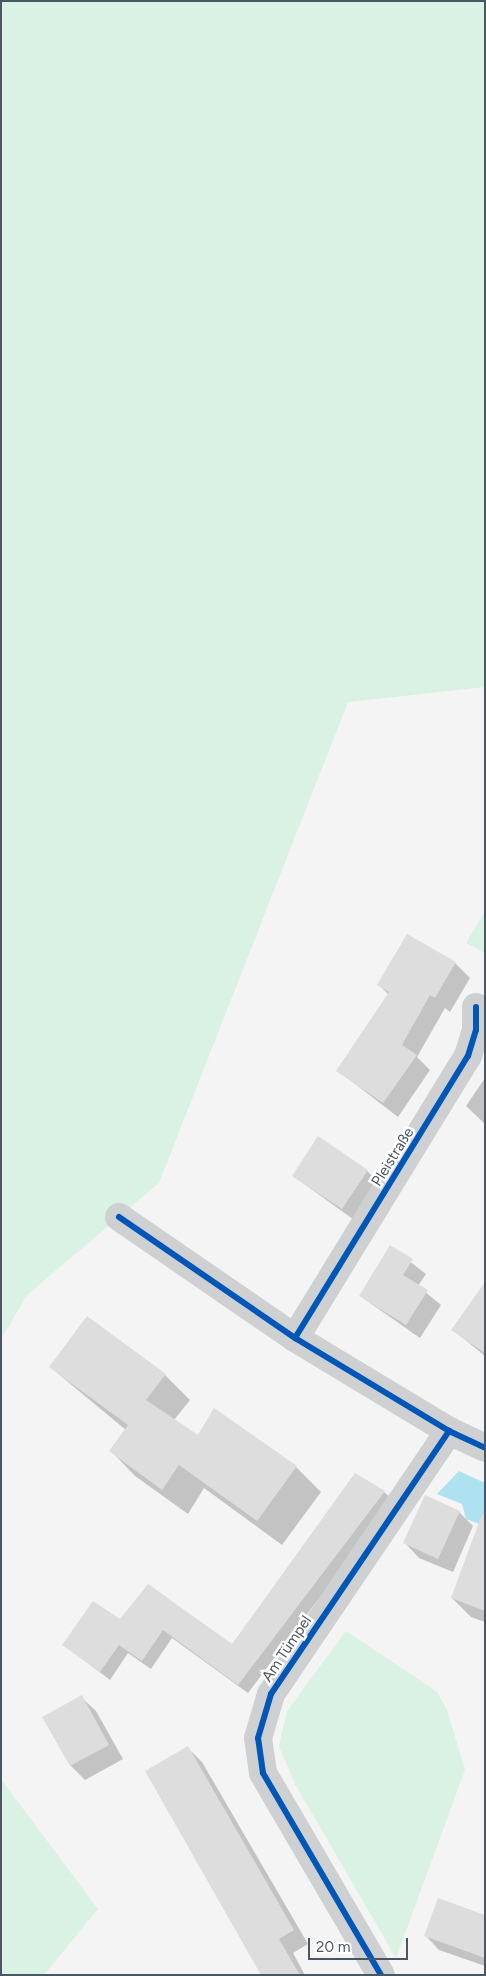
<!DOCTYPE html>
<html>
<head>
<meta charset="utf-8">
<style>
  body { margin:0 }
  #map { position:relative; width:486px; height:1976px; overflow:hidden; background:#f4f4f4; font-family:Figtree,sans-serif }
  div>[style] { position:absolute }
  [style*='--x'] { left:calc(var(--x)*1px); top:calc(var(--y)*1px); width:calc(var(--w)*1px); rotate:calc(var(--a)*1deg) }
  .green>* { inset:0; background:#d9f2e3 }
  .water>* { inset:0; background:#aee2f0 }
  .shadow>* { inset:0; background:#0003 }
  .building>* { inset:0; background:#ddddde }
  .minor>* { height:28px; margin:-14px; padding:0 14px; transform-origin:14px; border-radius:14px; background:#ced0d2 }
  .cycleway>* { height:6px; margin:-3px; padding:0 3px; transform-origin:3px; border-radius:3px; background:#0057b8 }
  span { translate:-50% -50%; white-space:nowrap; text-align:center; line-height:1.15; -webkit-text-stroke:5px #fff; paint-order:stroke }
  .street-label { font-size:15px; color:#4a5661 }
  .frame { position:absolute; inset:0; border:2px solid #4a5661; pointer-events:none }
  .scale { position:absolute; left:308px; top:1938px; width:100px; height:22px; box-sizing:border-box; border:2px solid #4a5661; border-top:0; padding-left:6px; font-size:15px; line-height:18px; white-space:nowrap; color:#4a5661; -webkit-text-stroke:4px #fff; paint-order:stroke }
</style>
</head>
<body>
<div id="map">
  <div class="green">
    <i style="clip-path:polygon(1px 1px,485px 1px,485px 687px,348px 702px,159px 1183px,27px 1295px,1px 1339px)"></i>
    <i style="clip-path:polygon(485px 911px,485px 953px,466px 943px)"></i>
    <i style="clip-path:polygon(346px 1631px,437px 1692px,447px 1710px,465px 1770px,396px 1958px,295px 1784px,279px 1746px,287px 1711px)"></i>
    <i style="clip-path:polygon(1px 1779px,98px 1909px,44px 1975px,1px 1975px)"></i>
  </div>
  <div class="water">
    <i style="clip-path:polygon(459px 1471px,485px 1483px,485px 1526px,466px 1519px,462px 1504px,437px 1494px)"></i>
  </div>
  <div class="shadow">
    <i style="clip-path:polygon(407px 936px,455px 963px,470px 978px,450px 1012px,445px 1008px,417px 1057px,430px 1070px,398px 1117px,337px 1070px,389px 995px,379px 985px)"></i>
    <i style="clip-path:polygon(485px 1078px,485px 1124px,466px 1106px)"></i>
    <i style="clip-path:polygon(367px 1171px,382px 1185px,357px 1222px,293px 1176px)"></i>
    <i style="clip-path:polygon(391px 1247px,426px 1274px,418px 1286px,441px 1305px,420px 1338px,360px 1296px)"></i>
    <i style="clip-path:polygon(485px 1300px,485px 1356px,453px 1330px)"></i>
    <i style="clip-path:polygon(50px 1367px,165px 1375px,190px 1400px,174px 1420px,199px 1437px,214px 1410px,296px 1467px,321px 1492px,282px 1545px,204px 1488px,188px 1514px,135px 1476px,111px 1451px,126px 1430px)"></i>
    <i style="clip-path:polygon(384px 1492px,393px 1500px,248px 1693px,172px 1638px,151px 1669px,128px 1653px,110px 1680px,64px 1645px,120px 1621px,149px 1585px,232px 1646px)"></i>
    <i style="clip-path:polygon(459px 1512px,473px 1526px,453px 1572px,419px 1558px,405px 1543px)"></i>
    <i style="clip-path:polygon(485px 1556px,485px 1622px,471px 1617px,452px 1598px)"></i>
    <i style="clip-path:polygon(81px 1697px,96px 1711px,123px 1759px,85px 1780px,71px 1766px)"></i>
    <i style="clip-path:polygon(188px 1748px,202px 1762px,308px 1944px,293px 1953px,305px 1975px,263px 1975px)"></i>
    <i style="clip-path:polygon(485px 1916px,485px 1966px,439px 1950px,426px 1936px)"></i>
  </div>
  <div class="building">
    <i style="clip-path:polygon(407px 934px,456px 962px,435px 998px,430px 995px,402px 1045px,417px 1055px,383px 1103px,336px 1071px,389px 992px,377px 985px)"></i>
    <i style="clip-path:polygon(318px 1136px,368px 1170px,342px 1209px,292px 1176px)"></i>
    <i style="clip-path:polygon(390px 1245px,413px 1259px,403px 1275px,428px 1290px,406px 1325px,359px 1296px)"></i>
    <i style="clip-path:polygon(485px 1282px,485px 1353px,451px 1330px)"></i>
    <i style="clip-path:polygon(87px 1316px,166px 1374px,146px 1400px,198px 1435px,214px 1408px,297px 1466px,257px 1521px,179px 1465px,162px 1490px,109px 1451px,128px 1425px,49px 1367px)"></i>
    <i style="clip-path:polygon(355px 1473px,385px 1491px,238px 1685px,163px 1630px,142px 1661px,119px 1645px,100px 1672px,62px 1645px,93px 1601px,120px 1619px,148px 1584px,232px 1644px)"></i>
    <i style="clip-path:polygon(425px 1495px,460px 1511px,438px 1559px,403px 1543px)"></i>
    <i style="clip-path:polygon(482px 1514px,485px 1515px,485px 1611px,451px 1598px)"></i>
    <i style="clip-path:polygon(82px 1695px,109px 1745px,70px 1766px,42px 1717px)"></i>
    <i style="clip-path:polygon(188px 1746px,294px 1930px,279px 1939px,300px 1975px,261px 1975px,145px 1771px)"></i>
    <i style="clip-path:polygon(438px 1898px,485px 1915px,485px 1958px,424px 1936px)"></i>
  </div>
  <div class="minor">
    <i style="--x:119;--y:1217;--w:214;--a:34.5"></i>
    <i style="--x:295;--y:1338;--w:180;--a:31.1"></i>
    <i style="--x:449;--y:1431;--w:40;--a:25"></i>
    <i style="--x:295;--y:1338;--w:331;--a:-58.5"></i>
    <i style="--x:468;--y:1056;--w:27;--a:-73"></i>
    <i style="--x:476;--y:1030;--w:23;--a:-90"></i>
    <i style="--x:381;--y:1975;--w:234;--a:-120.3"></i>
    <i style="--x:263;--y:1773;--w:35;--a:-98"></i>
    <i style="--x:258;--y:1738;--w:46;--a:-73.5"></i>
    <i style="--x:271;--y:1694;--w:318;--a:-55.9"></i>
  </div>
  <div class="cycleway">
    <i style="--x:119;--y:1217;--w:214;--a:34.5"></i>
    <i style="--x:295;--y:1338;--w:180;--a:31.1"></i>
    <i style="--x:449;--y:1431;--w:40;--a:25"></i>
    <i style="--x:295;--y:1338;--w:331;--a:-58.5"></i>
    <i style="--x:468;--y:1056;--w:27;--a:-73"></i>
    <i style="--x:476;--y:1030;--w:23;--a:-90"></i>
    <i style="--x:381;--y:1975;--w:234;--a:-120.3"></i>
    <i style="--x:263;--y:1773;--w:35;--a:-98"></i>
    <i style="--x:258;--y:1738;--w:46;--a:-73.5"></i>
    <i style="--x:271;--y:1694;--w:318;--a:-55.9"></i>
  </div>
  <div class="street-label">
    <span style="left:393px;top:1157px;rotate:-58deg">Pleistraße</span>
    <span style="left:287px;top:1649px;rotate:-56deg">Am Tümpel</span>
  </div>
  <div class="frame"></div>
  <div class="scale">20 m</div>
</div>
</body>
</html>
